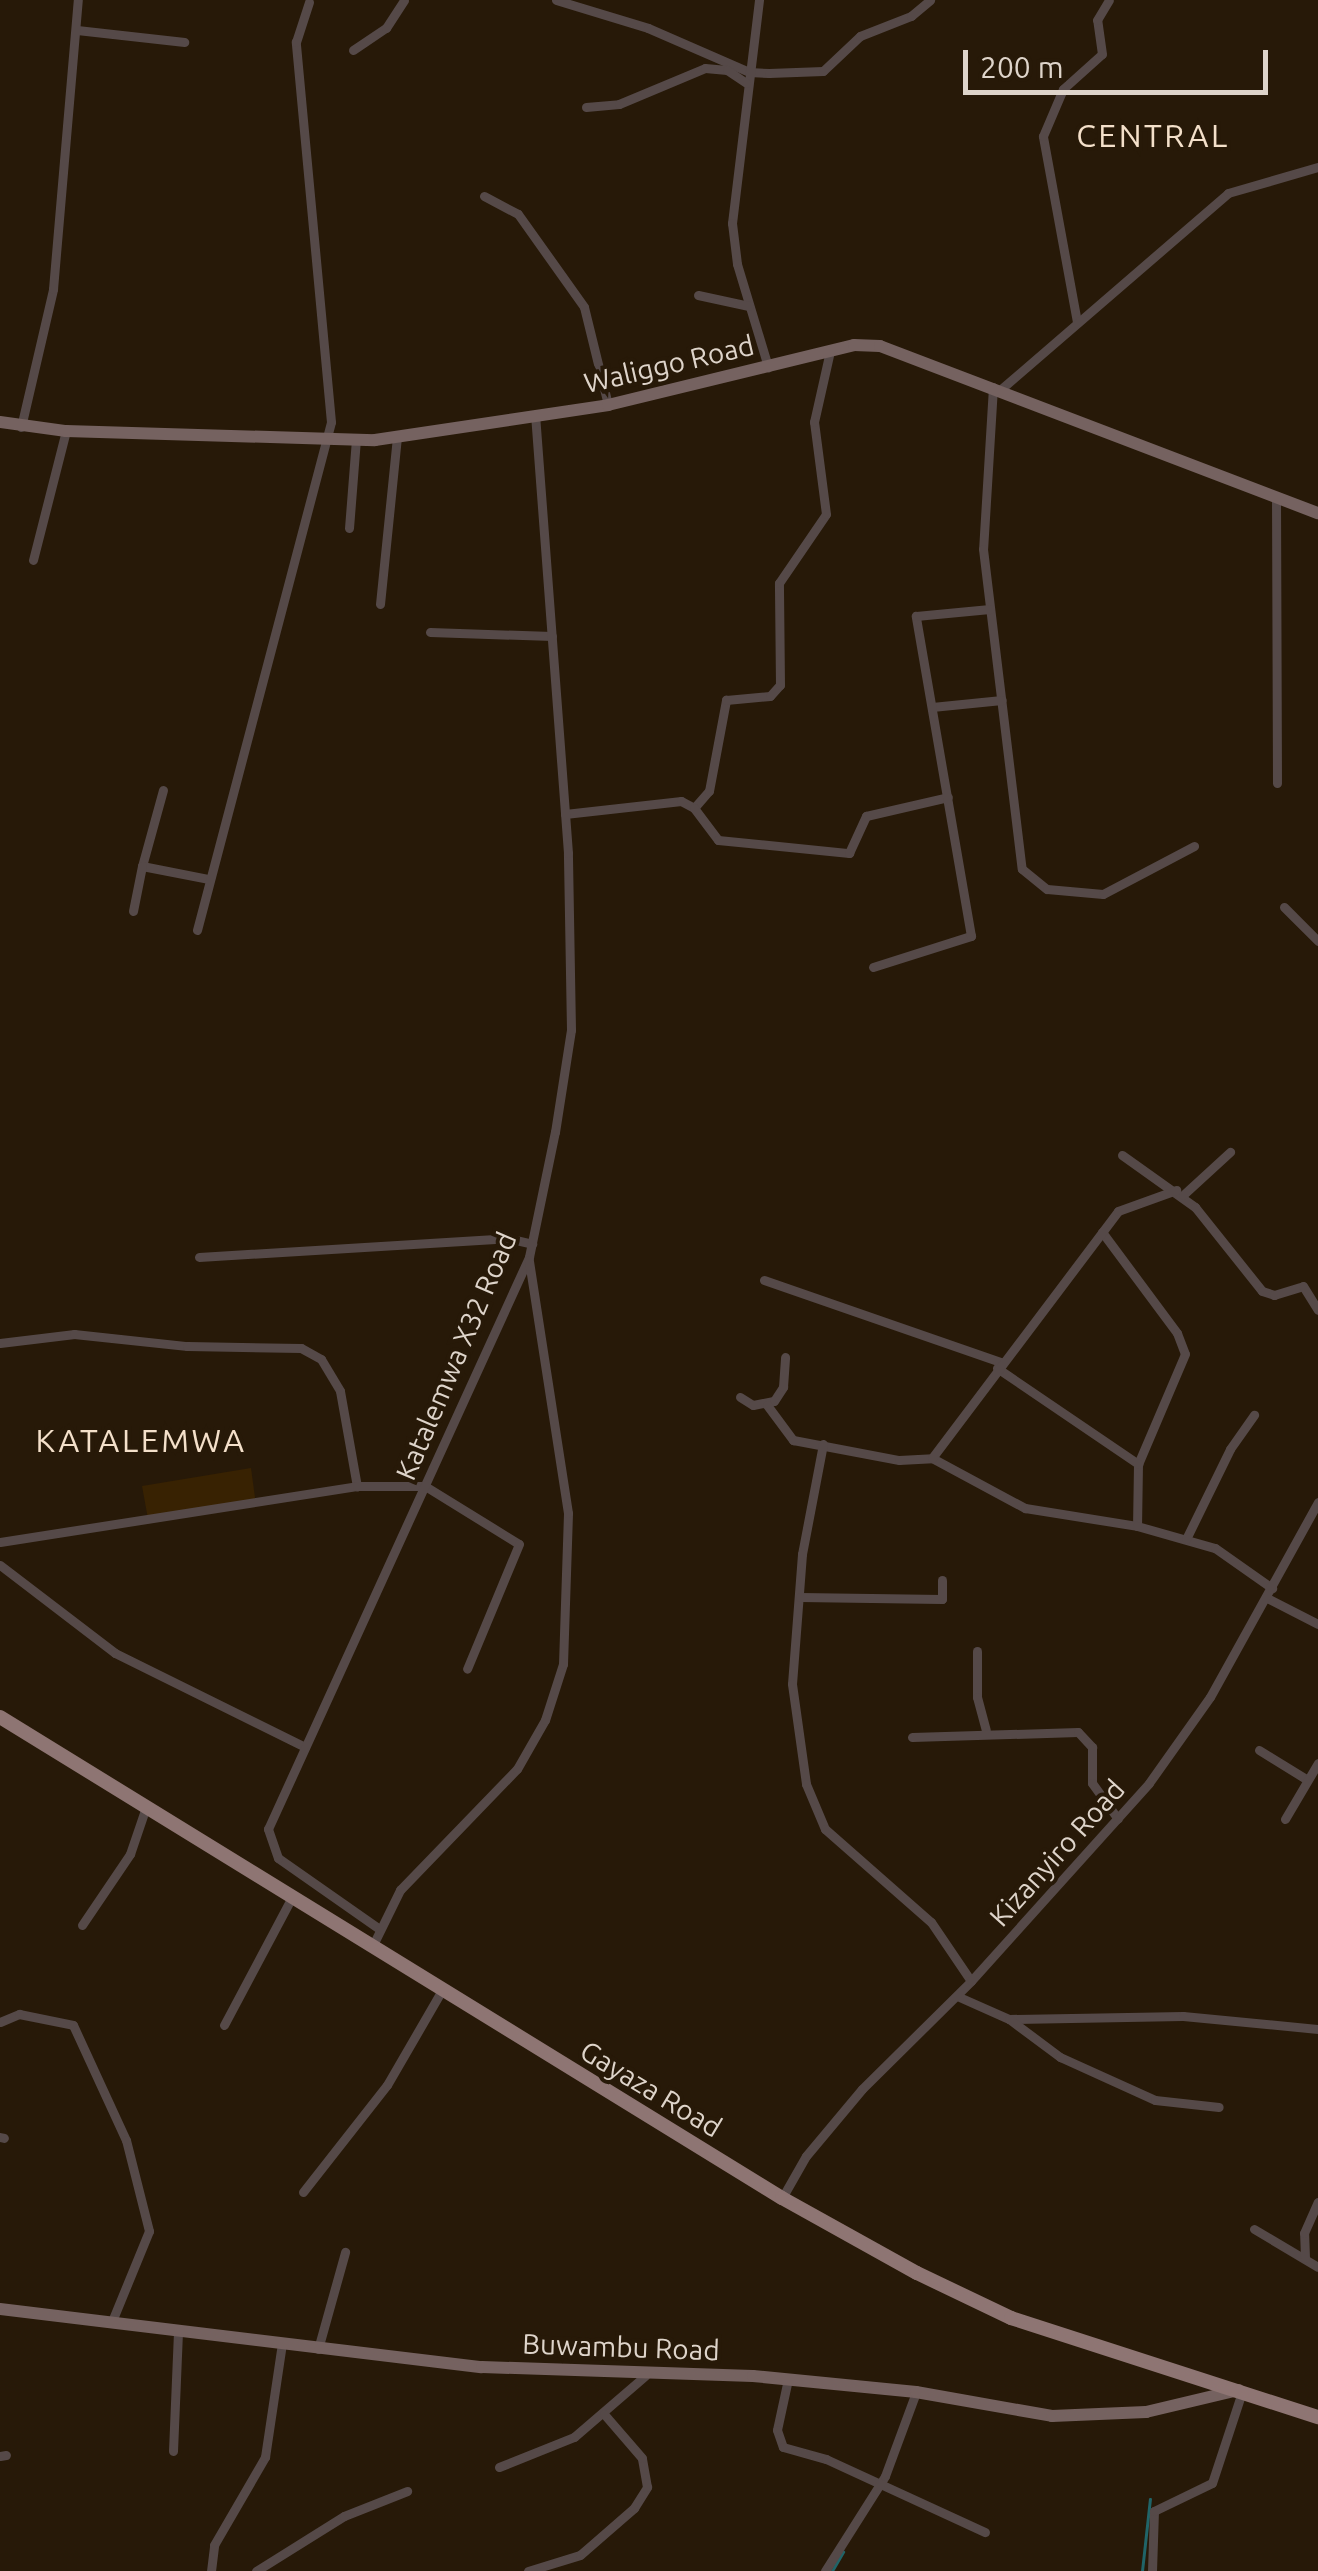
<!DOCTYPE html>
<html>
<head>
<meta charset="utf-8">
<style>
  body { margin:0 }
  #map { position:relative; width:1318px; height:2571px; overflow:hidden; background:#271908; font-family:Ubuntu,sans-serif }
  div>[style] { position:absolute }
  [style*='--x'] { left:calc(var(--x)*1px); top:calc(var(--y)*1px); width:calc(var(--w)*1px); rotate:calc(var(--a)*1deg) }
  .green>* { inset:0; background:#382202 }
  .stream>* { height:2.5px; margin:-1.25px; padding:0 1.25px; transform-origin:1.25px; border-radius:1.25px; background:#206468 }
  .street>* { height:9px; margin:-4.5px; padding:0 4.5px; transform-origin:4.5px; border-radius:4.5px; background:#554948 }
  .secondary>* { height:12px; margin:-6px; padding:0 6px; transform-origin:6px; border-radius:6px; background:#756260 }
  .primary>* { height:14px; margin:-7px; padding:0 7px; transform-origin:7px; border-radius:7px; background:#8e7573 }
  span { translate:-50% -50%; white-space:nowrap; text-align:center; line-height:1.15; -webkit-text-stroke:8px #271908; paint-order:stroke }
  .street-label { font-size:28px; color:#ded4ca }
  .quarter-label { font-size:32px; color:#f4e0ca; letter-spacing:2.5px }
  .scale { position:absolute; left:963px; top:50px; width:305px; height:45px; box-sizing:border-box; border:5px solid #ded4ca; border-top:0; padding-left:12px; font-size:30px; line-height:35px; white-space:nowrap; color:#ded4ca; -webkit-text-stroke:8px #271908; paint-order:stroke }
</style>
</head>
<body>
<div id="map">
  <div class="green">
    <i style="clip-path:polygon(251px 1468px,256px 1505px,148px 1519px,142px 1486px)"></i>
  </div>
  <div class="stream">
    <i style="--x:832;--y:2571;--w:22;--a:-60"></i>
    <i style="--x:1142;--y:2571;--w:72;--a:-83.7"></i>
  </div>
  <div class="street">
    <i style="--x:556;--y:0;--w:96;--a:16.9"></i>
    <i style="--x:648;--y:28;--w:110;--a:23.5"></i>
    <i style="--x:749;--y:72;--w:20;--a:3"></i>
    <i style="--x:769;--y:73;--w:54;--a:-2.1"></i>
    <i style="--x:823;--y:71;--w:51;--a:-43.4"></i>
    <i style="--x:860;--y:36;--w:55;--a:-21.4"></i>
    <i style="--x:911;--y:16;--w:25;--a:-40"></i>
    <i style="--x:759;--y:0;--w:225;--a:96.9"></i>
    <i style="--x:732;--y:223;--w:41;--a:83"></i>
    <i style="--x:737;--y:264;--w:108;--a:73.2"></i>
    <i style="--x:77;--y:30;--w:108;--a:6.4"></i>
    <i style="--x:353;--y:50;--w:40;--a:-34"></i>
    <i style="--x:386;--y:28;--w:33;--a:-57"></i>
    <i style="--x:586;--y:107;--w:33;--a:-5"></i>
    <i style="--x:619;--y:104;--w:93;--a:-22.7"></i>
    <i style="--x:705;--y:68;--w:22;--a:5"></i>
    <i style="--x:727;--y:70;--w:23;--a:34"></i>
    <i style="--x:484;--y:196;--w:38;--a:28"></i>
    <i style="--x:518;--y:214;--w:114;--a:54.6"></i>
    <i style="--x:584;--y:307;--w:101;--a:76.2"></i>
    <i style="--x:698;--y:295;--w:52;--a:12.2"></i>
    <i style="--x:1077;--y:322;--w:189;--a:-100.4"></i>
    <i style="--x:1043;--y:136;--w:51;--a:-66.9"></i>
    <i style="--x:1063;--y:89;--w:52;--a:-41.9"></i>
    <i style="--x:1102;--y:54;--w:34;--a:-98"></i>
    <i style="--x:1097;--y:20;--w:23;--a:-59"></i>
    <i style="--x:993;--y:387;--w:162;--a:93.5"></i>
    <i style="--x:983;--y:549;--w:322;--a:83.1"></i>
    <i style="--x:1022;--y:869;--w:32;--a:39"></i>
    <i style="--x:1047;--y:889;--w:56;--a:5.1"></i>
    <i style="--x:1103;--y:894;--w:103;--a:-27.8"></i>
    <i style="--x:1000;--y:390;--w:301;--a:-40.8"></i>
    <i style="--x:1228;--y:193;--w:94;--a:-16.1"></i>
    <i style="--x:21;--y:427;--w:142;--a:-76.9"></i>
    <i style="--x:53;--y:289;--w:290;--a:-85.1"></i>
    <i style="--x:1276;--y:497;--w:286;--a:89.8"></i>
    <i style="--x:349;--y:528;--w:88;--a:-85.5"></i>
    <i style="--x:33;--y:560;--w:133;--a:-75.7"></i>
    <i style="--x:380;--y:604;--w:167;--a:-84.2"></i>
    <i style="--x:430;--y:632;--w:122;--a:1.9"></i>
    <i style="--x:932;--y:707;--w:70;--a:-5.7"></i>
    <i style="--x:163;--y:790;--w:79;--a:105.4"></i>
    <i style="--x:142;--y:866;--w:67;--a:11.1"></i>
    <i style="--x:694;--y:808;--w:23;--a:-49"></i>
    <i style="--x:709;--y:791;--w:93;--a:-79.4"></i>
    <i style="--x:726;--y:700;--w:44;--a:-5.2"></i>
    <i style="--x:770;--y:696;--w:15;--a:-48"></i>
    <i style="--x:780;--y:685;--w:102;--a:-90.6"></i>
    <i style="--x:779;--y:583;--w:83;--a:-55.7"></i>
    <i style="--x:826;--y:514;--w:93;--a:-97.4"></i>
    <i style="--x:814;--y:422;--w:73;--a:-77.3"></i>
    <i style="--x:565;--y:814;--w:117;--a:-6.4"></i>
    <i style="--x:681;--y:801;--w:15;--a:28"></i>
    <i style="--x:694;--y:808;--w:40;--a:53"></i>
    <i style="--x:718;--y:840;--w:132;--a:5.7"></i>
    <i style="--x:849;--y:853;--w:41;--a:-65.3"></i>
    <i style="--x:866;--y:816;--w:84;--a:-13"></i>
    <i style="--x:1284;--y:907;--w:48;--a:45"></i>
    <i style="--x:133;--y:911;--w:46;--a:-78.7"></i>
    <i style="--x:197;--y:930;--w:525;--a:-75.22"></i>
    <i style="--x:331;--y:422;--w:382;--a:-95.3"></i>
    <i style="--x:296;--y:42;--w:42;--a:-72"></i>
    <i style="--x:873;--y:967;--w:103;--a:-17.6"></i>
    <i style="--x:971;--y:936;--w:325;--a:-99.8"></i>
    <i style="--x:916;--y:616;--w:74;--a:-5.4"></i>
    <i style="--x:1122;--y:1155;--w:90;--a:35.5"></i>
    <i style="--x:1195;--y:1207;--w:107;--a:51.4"></i>
    <i style="--x:1262;--y:1291;--w:13;--a:18"></i>
    <i style="--x:1274;--y:1295;--w:30;--a:-17"></i>
    <i style="--x:1303;--y:1286;--w:28;--a:58"></i>
    <i style="--x:1183;--y:1195;--w:64;--a:-42.5"></i>
    <i style="--x:1102;--y:1232;--w:126;--a:53.4"></i>
    <i style="--x:1177;--y:1333;--w:22;--a:69"></i>
    <i style="--x:1185;--y:1354;--w:120;--a:113.1"></i>
    <i style="--x:1138;--y:1464;--w:62;--a:90.9"></i>
    <i style="--x:199;--y:1257;--w:309;--a:-3.5"></i>
    <i style="--x:507;--y:1238;--w:26;--a:13"></i>
    <i style="--x:764;--y:1280;--w:251;--a:19.1"></i>
    <i style="--x:0;--y:1343;--w:75;--a:-6.9"></i>
    <i style="--x:74;--y:1334;--w:114;--a:6.1"></i>
    <i style="--x:187;--y:1346;--w:114;--a:1"></i>
    <i style="--x:301;--y:1348;--w:23;--a:29"></i>
    <i style="--x:321;--y:1359;--w:37;--a:59"></i>
    <i style="--x:340;--y:1391;--w:97;--a:79.9"></i>
    <i style="--x:997;--y:1368;--w:171;--a:34.2"></i>
    <i style="--x:740;--y:1397;--w:15;--a:32"></i>
    <i style="--x:753;--y:1405;--w:21;--a:-11"></i>
    <i style="--x:774;--y:1401;--w:17;--a:-57"></i>
    <i style="--x:783;--y:1387;--w:30;--a:-86"></i>
    <i style="--x:767;--y:1405;--w:44;--a:53.4"></i>
    <i style="--x:793;--y:1440;--w:108;--a:10.7"></i>
    <i style="--x:899;--y:1460;--w:33;--a:-3"></i>
    <i style="--x:823;--y:1444;--w:112;--a:100.8"></i>
    <i style="--x:802;--y:1554;--w:130;--a:94.4"></i>
    <i style="--x:792;--y:1684;--w:101;--a:82"></i>
    <i style="--x:806;--y:1784;--w:49;--a:67.1"></i>
    <i style="--x:825;--y:1829;--w:141;--a:41.3"></i>
    <i style="--x:931;--y:1922;--w:71;--a:55.9"></i>
    <i style="--x:932;--y:1458;--w:106;--a:28.3"></i>
    <i style="--x:1025;--y:1508;--w:113;--a:9.1"></i>
    <i style="--x:1137;--y:1526;--w:81;--a:15.8"></i>
    <i style="--x:1215;--y:1548;--w:70;--a:35.1"></i>
    <i style="--x:932;--y:1458;--w:309;--a:-53"></i>
    <i style="--x:1118;--y:1211;--w:62;--a:-19.9"></i>
    <i style="--x:1186;--y:1539;--w:100;--a:-63.9"></i>
    <i style="--x:1230;--y:1449;--w:42;--a:-54.8"></i>
    <i style="--x:0;--y:1542;--w:361;--a:-8.9"></i>
    <i style="--x:357;--y:1486;--w:68;--a:0"></i>
    <i style="--x:425;--y:1486;--w:110;--a:31.7"></i>
    <i style="--x:519;--y:1544;--w:135;--a:112.6"></i>
    <i style="--x:0;--y:1565;--w:145;--a:37.4"></i>
    <i style="--x:115;--y:1653;--w:212;--a:26.3"></i>
    <i style="--x:800;--y:1597;--w:142;--a:0.8"></i>
    <i style="--x:942;--y:1599;--w:19;--a:-90"></i>
    <i style="--x:1267;--y:1598;--w:57;--a:27"></i>
    <i style="--x:977;--y:1651;--w:46;--a:90"></i>
    <i style="--x:977;--y:1697;--w:34;--a:75"></i>
    <i style="--x:912;--y:1737;--w:166;--a:-1.7"></i>
    <i style="--x:1078;--y:1732;--w:21;--a:47"></i>
    <i style="--x:1092;--y:1747;--w:36;--a:90"></i>
    <i style="--x:1092;--y:1783;--w:44;--a:54.2"></i>
    <i style="--x:1259;--y:1750;--w:55;--a:31.7"></i>
    <i style="--x:1285;--y:1819;--w:65;--a:-59.5"></i>
    <i style="--x:82;--y:1925;--w:86;--a:-55.9"></i>
    <i style="--x:130;--y:1854;--w:50;--a:-71.2"></i>
    <i style="--x:378;--y:1928;--w:122;--a:-145"></i>
    <i style="--x:278;--y:1858;--w:31;--a:-109"></i>
    <i style="--x:268;--y:1829;--w:629;--a:-65.47"></i>
    <i style="--x:529;--y:1257;--w:128;--a:-78.3"></i>
    <i style="--x:555;--y:1132;--w:103;--a:-81.1"></i>
    <i style="--x:571;--y:1030;--w:177;--a:-91"></i>
    <i style="--x:568;--y:853;--w:436;--a:-94.3"></i>
    <i style="--x:372;--y:1947;--w:64;--a:-63.8"></i>
    <i style="--x:400;--y:1890;--w:168;--a:-46"></i>
    <i style="--x:517;--y:1769;--w:56;--a:-60.3"></i>
    <i style="--x:545;--y:1720;--w:59;--a:-72.2"></i>
    <i style="--x:563;--y:1664;--w:151;--a:-88.1"></i>
    <i style="--x:568;--y:1513;--w:256;--a:-98.8"></i>
    <i style="--x:957;--y:1996;--w:57;--a:23.9"></i>
    <i style="--x:1009;--y:2019;--w:174;--a:-1"></i>
    <i style="--x:1183;--y:2016;--w:136;--a:5.5"></i>
    <i style="--x:1009;--y:2019;--w:64;--a:36.7"></i>
    <i style="--x:1060;--y:2057;--w:104;--a:24.4"></i>
    <i style="--x:1155;--y:2100;--w:64;--a:6.2"></i>
    <i style="--x:0;--y:2022;--w:21;--a:-23"></i>
    <i style="--x:19;--y:2014;--w:55;--a:11.5"></i>
    <i style="--x:73;--y:2025;--w:127;--a:65.3"></i>
    <i style="--x:126;--y:2140;--w:94;--a:75.8"></i>
    <i style="--x:149;--y:2231;--w:97;--a:112.3"></i>
    <i style="--x:224;--y:2025;--w:145;--a:-62"></i>
    <i style="--x:0;--y:2137;--w:4;--a:14"></i>
    <i style="--x:303;--y:2192;--w:136;--a:-51.9"></i>
    <i style="--x:387;--y:2085;--w:110;--a:-59.9"></i>
    <i style="--x:782;--y:2198;--w:48;--a:-60.3"></i>
    <i style="--x:806;--y:2156;--w:87;--a:-50.1"></i>
    <i style="--x:862;--y:2089;--w:153;--a:-44.7"></i>
    <i style="--x:971;--y:1981;--w:266;--a:-48"></i>
    <i style="--x:1149;--y:1783;--w:105;--a:-54.7"></i>
    <i style="--x:1210;--y:1697;--w:223;--a:-61"></i>
    <i style="--x:1254;--y:2229;--w:74;--a:30.7"></i>
    <i style="--x:1305;--y:2258;--w:25;--a:-92"></i>
    <i style="--x:1304;--y:2233;--w:34;--a:-66"></i>
    <i style="--x:318;--y:2349;--w:101;--a:-74.4"></i>
    <i style="--x:788;--y:2379;--w:52;--a:102.2"></i>
    <i style="--x:777;--y:2430;--w:18;--a:71"></i>
    <i style="--x:783;--y:2447;--w:45;--a:15.6"></i>
    <i style="--x:826;--y:2459;--w:175;--a:24.7"></i>
    <i style="--x:173;--y:2451;--w:121;--a:-87.6"></i>
    <i style="--x:0;--y:2456;--w:6;--a:-9"></i>
    <i style="--x:499;--y:2467;--w:81;--a:-21.8"></i>
    <i style="--x:574;--y:2437;--w:94;--a:-40.7"></i>
    <i style="--x:211;--y:2571;--w:26;--a:-83"></i>
    <i style="--x:214;--y:2545;--w:102;--a:-59.9"></i>
    <i style="--x:265;--y:2457;--w:115;--a:-81.5"></i>
    <i style="--x:256;--y:2571;--w:104;--a:-32"></i>
    <i style="--x:344;--y:2516;--w:68;--a:-21.6"></i>
    <i style="--x:528;--y:2571;--w:54;--a:-17.1"></i>
    <i style="--x:580;--y:2555;--w:72;--a:-41"></i>
    <i style="--x:634;--y:2508;--w:25;--a:-58"></i>
    <i style="--x:647;--y:2487;--w:29;--a:-100"></i>
    <i style="--x:642;--y:2458;--w:58;--a:-130.8"></i>
    <i style="--x:825;--y:2571;--w:112;--a:-57.7"></i>
    <i style="--x:885;--y:2476;--w:90;--a:-69.7"></i>
    <i style="--x:1152;--y:2571;--w:60;--a:-88.1"></i>
    <i style="--x:1154;--y:2511;--w:64;--a:-25.8"></i>
    <i style="--x:1212;--y:2483;--w:96;--a:-71.8"></i>
  </div>
  <div class="secondary">
    <i style="--x:0;--y:422;--w:67;--a:7.8"></i>
    <i style="--x:66;--y:431;--w:309;--a:1.7"></i>
    <i style="--x:375;--y:440;--w:236;--a:-8.5"></i>
    <i style="--x:608;--y:405;--w:253;--a:-13.7"></i>
    <i style="--x:854;--y:345;--w:26;--a:2"></i>
    <i style="--x:880;--y:346;--w:469;--a:20.9"></i>
    <i style="--x:0;--y:2309;--w:485;--a:6.9"></i>
    <i style="--x:482;--y:2367;--w:271;--a:1.9"></i>
    <i style="--x:753;--y:2376;--w:164;--a:5.6"></i>
    <i style="--x:916;--y:2392;--w:138;--a:10"></i>
    <i style="--x:1052;--y:2416;--w:94;--a:-2.4"></i>
    <i style="--x:1146;--y:2412;--w:95;--a:-13.4"></i>
  </div>
  <div class="primary">
    <i style="--x:0;--y:1717;--w:918;--a:31.6"></i>
    <i style="--x:782;--y:2198;--w:154;--a:29.1"></i>
    <i style="--x:917;--y:2273;--w:104;--a:25.6"></i>
    <i style="--x:1011;--y:2318;--w:323;--a:17.9"></i>
  </div>
  <div class="street-label">
    <span style="left:669px;top:364px;rotate:-13deg">Waliggo Road</span>
    <span style="left:456px;top:1356px;rotate:-67deg">Katalemwa X32 Road</span>
    <span style="left:1057px;top:1853px;rotate:-48deg">Kizanyiro Road</span>
    <span style="left:651px;top:2089px;rotate:31deg">Gayaza Road</span>
    <span style="left:621px;top:2347px;rotate:2deg">Buwambu Road</span>
  </div>
  <div class="quarter-label">
    <span style="left:1153px;top:135px">CENTRAL</span>
    <span style="left:141px;top:1440px">KATALEMWA</span>
  </div>
  <div class="scale">200 m</div>
</div>
</body>
</html>
